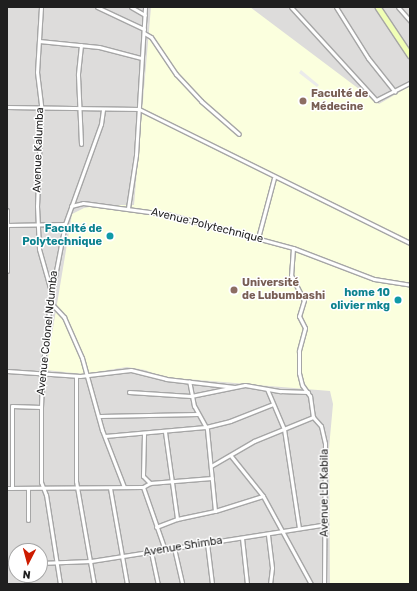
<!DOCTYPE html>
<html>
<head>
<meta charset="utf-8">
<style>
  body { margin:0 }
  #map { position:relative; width:417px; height:591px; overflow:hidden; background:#f0eee4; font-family:Rubik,sans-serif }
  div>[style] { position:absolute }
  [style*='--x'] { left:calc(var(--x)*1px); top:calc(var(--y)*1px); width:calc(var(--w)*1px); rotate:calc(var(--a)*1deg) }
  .residential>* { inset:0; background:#dddcdb }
  .education>* { inset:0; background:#fbffde }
  .parking>* { inset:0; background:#ebebeb }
  .roads { filter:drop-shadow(1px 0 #a6a6a6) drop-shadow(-1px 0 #a6a6a6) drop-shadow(0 1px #a6a6a6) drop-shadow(0 -1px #a6a6a6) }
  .minor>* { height:3px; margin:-1.5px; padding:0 1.5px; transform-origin:1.5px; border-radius:1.5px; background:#fff }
  .secondary>* { height:4.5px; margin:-2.25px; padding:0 2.25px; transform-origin:2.25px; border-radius:2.25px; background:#f0feb5 }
  .dots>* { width:11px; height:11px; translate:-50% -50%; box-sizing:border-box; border:2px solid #fff; border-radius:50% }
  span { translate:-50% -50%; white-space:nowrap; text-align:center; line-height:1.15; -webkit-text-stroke:3px #fff; paint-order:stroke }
  .education-label { font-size:11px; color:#785e54; font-weight:700 }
  .left { translate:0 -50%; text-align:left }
  .street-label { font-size:11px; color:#1f1f1f }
  .culture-label { font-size:11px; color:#0d838f; font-weight:700 }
  .right { translate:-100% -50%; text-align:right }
  .frame { position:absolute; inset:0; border:8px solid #1f1f1f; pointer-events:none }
  .north { position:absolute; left:8px; top:543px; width:40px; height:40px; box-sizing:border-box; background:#fff; border:1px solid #a5a5a5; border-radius:50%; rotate:186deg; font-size:11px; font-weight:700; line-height:16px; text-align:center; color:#1f1f1f }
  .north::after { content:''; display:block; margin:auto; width:14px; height:18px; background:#cd1c00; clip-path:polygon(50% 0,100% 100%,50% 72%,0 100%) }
</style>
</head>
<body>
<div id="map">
  <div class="residential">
    <i style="clip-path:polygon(evenodd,7px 7px,410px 7px,410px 584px,7px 584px,7px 7px,16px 551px,40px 551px,40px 575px,16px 575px,16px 551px)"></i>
  </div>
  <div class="education">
    <i style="clip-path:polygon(151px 7px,250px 7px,379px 104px,410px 86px,410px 584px,330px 584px,329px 448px,333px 404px,330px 391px,163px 377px,145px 370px,127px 367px,83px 374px,46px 370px,72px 214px,84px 208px,100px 205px,134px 205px)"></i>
  </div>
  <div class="parking">
    <i style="clip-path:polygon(301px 70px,319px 85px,317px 87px,299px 73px)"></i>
  </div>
  <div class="roads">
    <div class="minor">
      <i style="--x:41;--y:7;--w:65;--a:93.5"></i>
      <i style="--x:37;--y:72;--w:35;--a:83"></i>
      <i style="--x:41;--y:107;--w:99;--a:92.3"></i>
      <i style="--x:37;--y:206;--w:43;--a:87.3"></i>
      <i style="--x:39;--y:249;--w:44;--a:74.1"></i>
      <i style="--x:97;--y:7;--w:52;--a:25.1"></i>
      <i style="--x:131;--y:7;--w:16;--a:30"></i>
      <i style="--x:291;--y:7;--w:126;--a:47.6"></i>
      <i style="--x:376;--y:100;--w:38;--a:-27"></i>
      <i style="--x:336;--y:7;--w:60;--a:57.9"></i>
      <i style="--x:368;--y:58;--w:43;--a:51.5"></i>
      <i style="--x:398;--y:7;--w:18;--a:49"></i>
      <i style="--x:144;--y:33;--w:8;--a:30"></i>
      <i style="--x:151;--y:37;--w:45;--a:56"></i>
      <i style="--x:176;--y:74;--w:37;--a:47"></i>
      <i style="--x:201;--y:101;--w:50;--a:41"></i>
      <i style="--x:39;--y:41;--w:60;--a:5.7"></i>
      <i style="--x:99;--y:47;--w:43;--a:14.7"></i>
      <i style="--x:81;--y:45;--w:30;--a:96"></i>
      <i style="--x:78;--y:75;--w:69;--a:87.5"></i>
      <i style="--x:7;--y:107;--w:132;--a:0.9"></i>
      <i style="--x:139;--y:109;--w:302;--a:26.3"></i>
      <i style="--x:71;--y:206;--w:12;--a:-14"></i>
      <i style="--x:83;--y:203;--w:89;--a:7.8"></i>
      <i style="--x:171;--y:215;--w:126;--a:15.1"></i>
      <i style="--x:293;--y:248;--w:87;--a:20.9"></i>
      <i style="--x:374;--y:279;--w:36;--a:9"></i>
      <i style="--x:128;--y:208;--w:54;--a:-81.4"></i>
      <i style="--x:136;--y:155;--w:148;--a:-86.5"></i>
      <i style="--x:7;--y:210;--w:61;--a:90"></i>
      <i style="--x:7;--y:225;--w:58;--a:-1"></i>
      <i style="--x:65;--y:224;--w:106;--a:-70.2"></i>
      <i style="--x:101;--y:124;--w:15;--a:-82"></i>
      <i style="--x:258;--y:238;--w:62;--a:-75.1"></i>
      <i style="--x:293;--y:248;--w:27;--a:94"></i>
      <i style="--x:291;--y:275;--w:28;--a:63"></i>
      <i style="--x:304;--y:300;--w:17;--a:107"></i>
      <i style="--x:299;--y:316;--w:13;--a:63"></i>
      <i style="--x:305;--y:328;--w:24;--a:105"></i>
      <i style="--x:299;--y:351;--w:22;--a:90"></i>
      <i style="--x:299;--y:373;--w:12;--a:76"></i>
      <i style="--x:302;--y:385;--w:14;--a:54"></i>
      <i style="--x:310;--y:396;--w:21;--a:82"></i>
      <i style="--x:313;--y:417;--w:12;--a:48"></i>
      <i style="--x:321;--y:426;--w:17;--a:77"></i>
      <i style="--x:325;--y:443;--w:141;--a:90.4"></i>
      <i style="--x:50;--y:302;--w:21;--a:47"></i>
      <i style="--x:64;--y:317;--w:45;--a:66.3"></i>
      <i style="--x:82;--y:358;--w:75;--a:74.5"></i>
      <i style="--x:102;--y:430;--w:61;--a:68.9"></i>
      <i style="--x:7;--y:371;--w:73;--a:3.9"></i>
      <i style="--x:80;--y:376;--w:51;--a:-6.7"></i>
      <i style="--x:131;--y:370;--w:36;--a:14"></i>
      <i style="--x:166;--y:379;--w:69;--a:6.6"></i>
      <i style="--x:76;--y:376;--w:105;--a:90"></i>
      <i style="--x:76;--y:481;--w:105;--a:80.1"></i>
      <i style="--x:267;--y:389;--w:43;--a:67"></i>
      <i style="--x:284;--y:429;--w:100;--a:81.4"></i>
      <i style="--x:129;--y:392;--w:62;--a:3.7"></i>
      <i style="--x:191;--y:396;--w:55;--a:-11.5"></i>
      <i style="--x:245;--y:385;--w:36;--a:10"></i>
      <i style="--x:280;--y:391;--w:28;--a:2"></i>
      <i style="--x:100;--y:416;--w:98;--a:-1.2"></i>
      <i style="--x:165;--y:432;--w:88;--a:82.1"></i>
      <i style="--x:144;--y:434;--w:42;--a:91.4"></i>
      <i style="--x:143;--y:476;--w:10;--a:45"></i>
      <i style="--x:105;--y:436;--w:101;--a:-5.1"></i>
      <i style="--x:206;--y:427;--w:25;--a:-14"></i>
      <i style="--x:230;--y:421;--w:46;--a:-21.6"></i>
      <i style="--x:231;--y:456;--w:51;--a:51.3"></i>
      <i style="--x:263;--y:496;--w:100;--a:61.4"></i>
      <i style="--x:211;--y:466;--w:50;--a:-30.2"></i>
      <i style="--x:254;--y:441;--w:64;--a:-22.1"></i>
      <i style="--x:143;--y:487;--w:8;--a:-30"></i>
      <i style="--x:150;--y:483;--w:62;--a:-4.6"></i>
      <i style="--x:7;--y:488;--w:136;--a:-0.4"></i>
      <i style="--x:143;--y:487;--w:67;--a:70.8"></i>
      <i style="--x:12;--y:488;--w:82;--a:-90"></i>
      <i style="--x:12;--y:406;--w:29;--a:2"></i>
      <i style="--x:110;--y:488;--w:97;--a:80"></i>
      <i style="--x:28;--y:489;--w:31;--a:90"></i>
      <i style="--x:215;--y:511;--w:50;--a:-17.4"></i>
      <i style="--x:156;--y:527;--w:22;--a:-21"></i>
      <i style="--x:177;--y:519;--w:39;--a:-12"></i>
      <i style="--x:215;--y:511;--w:82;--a:-95.6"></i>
      <i style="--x:207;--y:429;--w:26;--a:-119"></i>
      <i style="--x:194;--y:406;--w:25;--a:-101"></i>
      <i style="--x:268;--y:535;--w:33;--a:83"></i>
      <i style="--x:272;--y:568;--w:16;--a:97"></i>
      <i style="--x:242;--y:538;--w:46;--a:83.8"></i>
      <i style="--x:207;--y:543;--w:41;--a:83"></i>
      <i style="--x:174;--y:548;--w:37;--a:77"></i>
      <i style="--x:151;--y:552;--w:33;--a:78"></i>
      <i style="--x:7;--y:563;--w:9;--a:0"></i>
      <i style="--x:40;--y:563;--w:51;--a:-2.2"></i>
      <i style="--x:91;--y:561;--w:238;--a:-8.9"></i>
      <i style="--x:26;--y:575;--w:9;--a:84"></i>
      <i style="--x:60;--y:584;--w:90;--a:-98.9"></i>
      <i style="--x:46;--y:495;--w:14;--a:-111"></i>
      <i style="--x:41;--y:482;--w:75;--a:-90"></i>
      <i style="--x:41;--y:407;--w:34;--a:-88"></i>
      <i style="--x:42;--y:373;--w:71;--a:-83.6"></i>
      <i style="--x:50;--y:302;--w:79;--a:-79.1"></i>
    </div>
    <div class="secondary">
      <i style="--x:378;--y:7;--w:58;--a:56.3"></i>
    </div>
  </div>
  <div class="dots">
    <i style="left:303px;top:101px;background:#8d6e63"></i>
    <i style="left:110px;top:236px;background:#0f9aa8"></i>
    <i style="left:234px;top:290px;background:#8d6e63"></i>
    <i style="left:398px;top:300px;background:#0f9aa8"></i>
  </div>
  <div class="education-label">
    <span class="left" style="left:311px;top:101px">Faculté de<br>Médecine</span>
    <span class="left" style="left:242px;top:290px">Université<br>de Lubumbashi</span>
  </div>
  <div class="street-label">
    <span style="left:39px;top:150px;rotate:-88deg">Avenue Kalumba</span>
    <span style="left:207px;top:226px;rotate:14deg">Avenue Polytechnique</span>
    <span style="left:48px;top:333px;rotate:-84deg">Avenue Colonel Ndumba</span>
    <span style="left:325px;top:493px;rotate:-90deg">Avenue LD Kabila</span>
    <span style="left:183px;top:547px;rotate:-9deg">Avenue Shimba</span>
  </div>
  <div class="culture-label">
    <span class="right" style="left:102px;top:236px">Faculté de<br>Polytechnique</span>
    <span class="right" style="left:390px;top:300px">home 10<br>olivier mkg</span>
  </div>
  <div class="frame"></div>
  <div class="north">N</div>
</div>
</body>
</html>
